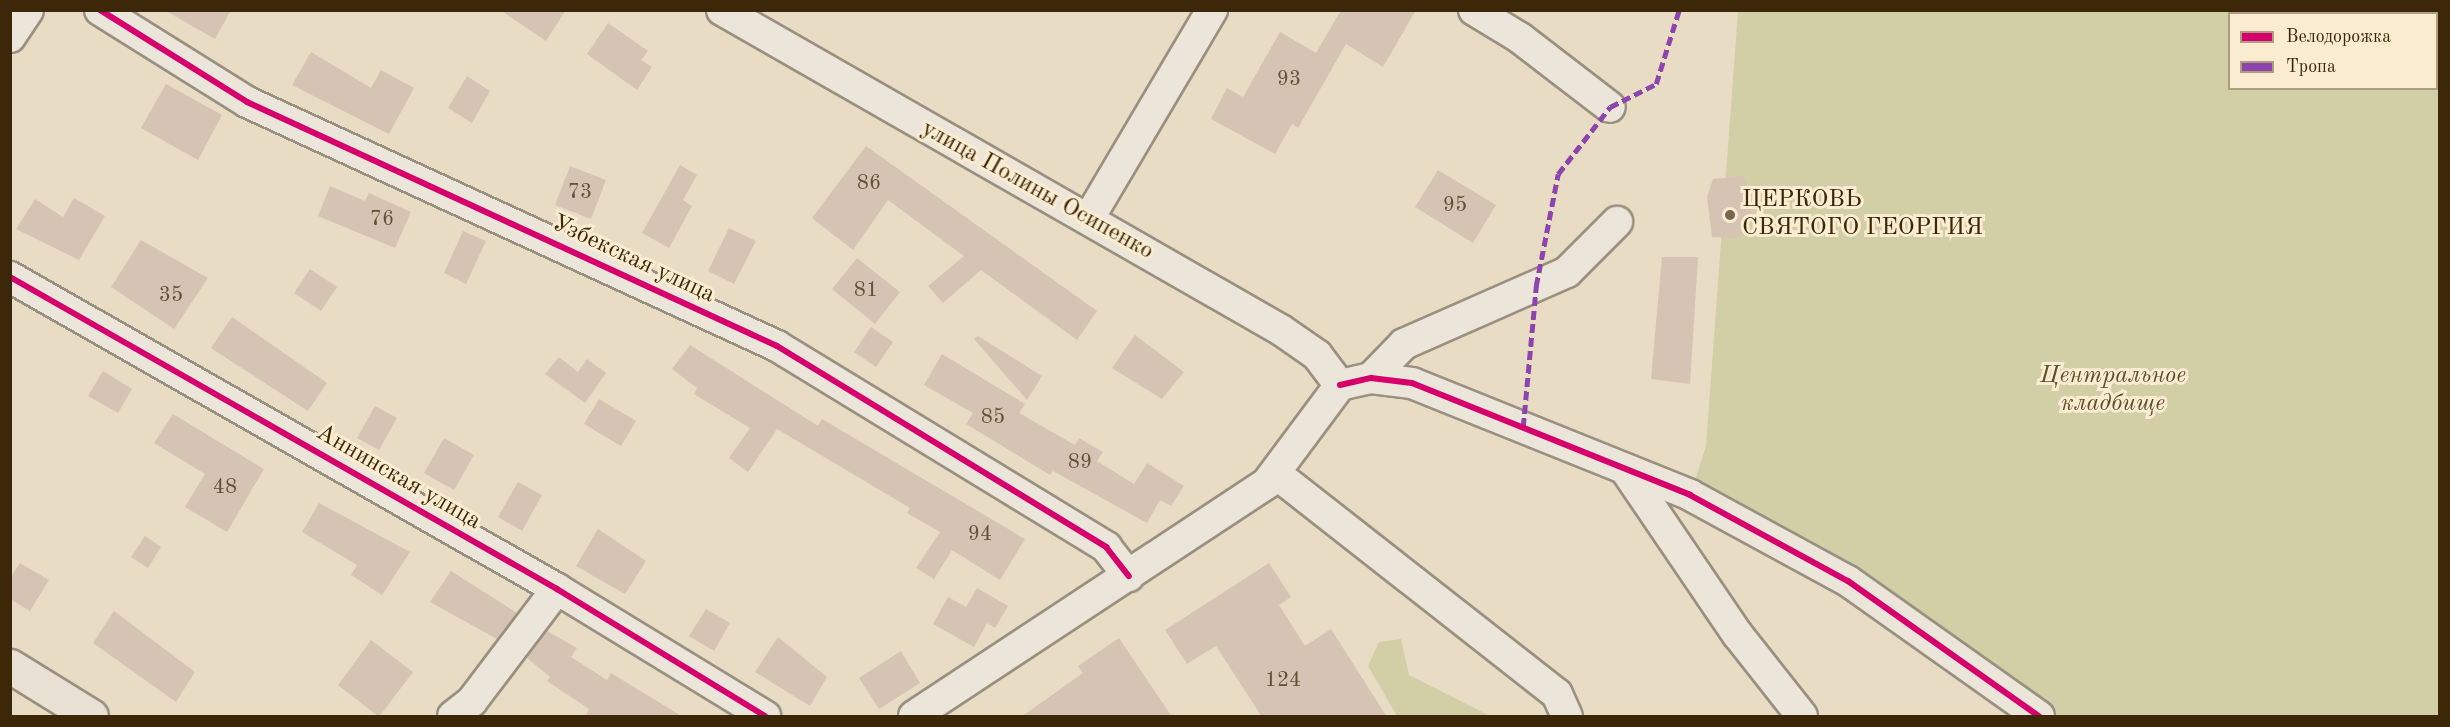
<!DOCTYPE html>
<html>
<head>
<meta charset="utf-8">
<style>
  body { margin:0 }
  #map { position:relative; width:2450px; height:727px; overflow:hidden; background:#e9dcc5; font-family:"Old Standard TT",serif }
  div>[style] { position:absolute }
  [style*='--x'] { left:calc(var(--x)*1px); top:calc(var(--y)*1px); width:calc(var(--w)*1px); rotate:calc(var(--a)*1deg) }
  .green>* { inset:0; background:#d2cea6 }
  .building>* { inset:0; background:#d5c3b4 }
  .roads { filter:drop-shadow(2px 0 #9a907f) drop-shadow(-2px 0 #9a907f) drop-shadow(0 2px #9a907f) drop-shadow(0 -2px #9a907f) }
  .minor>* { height:30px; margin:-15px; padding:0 15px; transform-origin:15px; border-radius:15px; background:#ece5da }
  .major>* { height:33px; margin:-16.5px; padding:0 16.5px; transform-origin:16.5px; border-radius:16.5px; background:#e8e1d4 }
  .quiet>* { height:4.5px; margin-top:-2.25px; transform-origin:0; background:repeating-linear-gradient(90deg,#8e44ad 0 9px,transparent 0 13.5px) }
  .cycleway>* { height:6px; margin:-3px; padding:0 3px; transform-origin:3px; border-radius:3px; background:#d6006c }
  .dots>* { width:16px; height:16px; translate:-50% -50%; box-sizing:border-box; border:3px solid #faecd0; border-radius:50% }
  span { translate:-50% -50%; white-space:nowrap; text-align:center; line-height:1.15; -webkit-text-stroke:6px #faecd0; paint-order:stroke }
  .number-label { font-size:21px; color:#645035 }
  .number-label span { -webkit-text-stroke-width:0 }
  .street-label { font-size:24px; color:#3c2708 }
  .poi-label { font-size:24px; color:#3c2708 }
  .left { translate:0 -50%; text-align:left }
  .park-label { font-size:24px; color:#5d4e29; font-style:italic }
  .frame { position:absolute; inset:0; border:12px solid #3c2708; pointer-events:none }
  .legend { position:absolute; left:2228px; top:12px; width:210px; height:78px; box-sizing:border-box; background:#faecd0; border:2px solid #ae9d80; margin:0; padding:8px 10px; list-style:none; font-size:18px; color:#3c2708 }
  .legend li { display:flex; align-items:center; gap:12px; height:30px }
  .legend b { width:30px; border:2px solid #ae9d80 }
</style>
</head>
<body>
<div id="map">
  <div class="green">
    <i style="clip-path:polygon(evenodd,1738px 11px,2439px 11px,2439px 716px,2012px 716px,1855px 605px,1685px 512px,1706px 446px,1738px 11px,2230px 14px,2436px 14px,2436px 88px,2230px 88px,2230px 14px)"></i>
    <i style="clip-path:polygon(1401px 639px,1409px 675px,1490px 716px,1397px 716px,1368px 666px,1379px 642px)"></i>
  </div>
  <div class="building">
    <i style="clip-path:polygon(164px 10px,231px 10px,215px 39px)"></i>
    <i style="clip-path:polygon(500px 10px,566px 10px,546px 41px)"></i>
    <i style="clip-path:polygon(1341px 10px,1416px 10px,1383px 67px,1346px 44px,1298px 128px,1292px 124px,1275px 154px,1211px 119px,1227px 88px,1243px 97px,1280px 32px,1316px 53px)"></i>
    <i style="clip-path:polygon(608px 23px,648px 51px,641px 60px,652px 67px,637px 90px,587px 54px)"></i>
    <i style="clip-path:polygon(311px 52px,371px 88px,381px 70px,414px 88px,389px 134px,292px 85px)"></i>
    <i style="clip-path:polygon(467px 76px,490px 91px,472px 123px,448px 108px)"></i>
    <i style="clip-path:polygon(166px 84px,222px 115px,198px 160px,141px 128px)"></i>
    <i style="clip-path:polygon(866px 146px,1097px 311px,1077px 340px,981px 270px,943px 303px,928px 286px,964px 256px,888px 200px,853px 250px,812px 218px)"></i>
    <i style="clip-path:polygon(680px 165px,697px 175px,683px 200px,692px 206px,669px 248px,642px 233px)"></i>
    <i style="clip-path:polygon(570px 166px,606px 180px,591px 219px,555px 205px)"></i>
    <i style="clip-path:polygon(1438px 170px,1496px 205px,1473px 243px,1415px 207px)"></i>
    <i style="clip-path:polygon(1743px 176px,1753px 204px,1744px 231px,1736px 238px,1712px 237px,1707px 197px,1713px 179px)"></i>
    <i style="clip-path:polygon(330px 186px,365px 201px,369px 193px,411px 212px,395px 248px,318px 216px)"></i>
    <i style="clip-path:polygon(74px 198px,105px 216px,79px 260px,16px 229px,35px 199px,63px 217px)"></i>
    <i style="clip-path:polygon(729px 228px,756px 241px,734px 284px,708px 271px)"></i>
    <i style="clip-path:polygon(463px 231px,486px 241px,466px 284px,444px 273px)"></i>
    <i style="clip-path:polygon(141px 240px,208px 278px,174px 329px,111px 287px)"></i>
    <i style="clip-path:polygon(1662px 257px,1698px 257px,1690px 384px,1651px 379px)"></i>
    <i style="clip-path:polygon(857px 258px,900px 292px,875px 324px,832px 289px)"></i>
    <i style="clip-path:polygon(310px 269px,337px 287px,321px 311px,294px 293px)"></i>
    <i style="clip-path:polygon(232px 317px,327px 383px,308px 411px,211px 348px)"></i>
    <i style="clip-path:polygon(871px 327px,893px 342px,876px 367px,854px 352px)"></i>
    <i style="clip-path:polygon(1135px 335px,1184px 372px,1162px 399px,1112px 368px)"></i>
    <i style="clip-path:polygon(978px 336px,1042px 376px,1027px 400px,974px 339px)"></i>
    <i style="clip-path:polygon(690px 345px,818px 426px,822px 419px,1025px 539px,1000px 580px,952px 550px,934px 579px,916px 568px,940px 532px,907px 513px,910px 508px,777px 429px,748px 472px,729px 458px,750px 428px,694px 394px,697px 388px,672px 369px)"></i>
    <i style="clip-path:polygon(942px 354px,1025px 404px,1019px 413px,1075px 445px,1079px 438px,1103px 452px,1097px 461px,1134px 484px,1147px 463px,1184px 486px,1171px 506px,1160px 500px,1147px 523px,1053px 471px,1050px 475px,966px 424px,973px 413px,924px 385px)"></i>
    <i style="clip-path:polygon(559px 357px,578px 372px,587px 359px,606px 373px,585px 403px,545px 374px)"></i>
    <i style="clip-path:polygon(103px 371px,132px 389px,118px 413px,88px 396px)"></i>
    <i style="clip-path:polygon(599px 399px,636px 421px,621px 446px,584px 424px)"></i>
    <i style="clip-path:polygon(375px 406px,397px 418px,379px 450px,357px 438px)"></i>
    <i style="clip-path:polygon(173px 414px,264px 469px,227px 532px,185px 507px,205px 474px,154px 443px)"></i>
    <i style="clip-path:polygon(444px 438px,474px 455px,454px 490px,424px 473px)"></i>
    <i style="clip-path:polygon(518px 482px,542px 495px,522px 531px,498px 517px)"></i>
    <i style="clip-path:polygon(319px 503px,410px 552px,382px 595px,351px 575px,357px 565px,302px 532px)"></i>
    <i style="clip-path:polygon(598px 529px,646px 561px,625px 594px,576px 566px)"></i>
    <i style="clip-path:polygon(145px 536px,161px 547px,148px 568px,131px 557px)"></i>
    <i style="clip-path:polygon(20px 563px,49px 580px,30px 611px,10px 599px,10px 578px)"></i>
    <i style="clip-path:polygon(1269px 563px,1291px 597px,1279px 605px,1305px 646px,1331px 629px,1387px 717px,1262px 717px,1216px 646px,1187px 664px,1165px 630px)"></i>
    <i style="clip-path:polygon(451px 571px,517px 613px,497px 639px,430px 602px)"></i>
    <i style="clip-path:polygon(977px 588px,1008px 606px,995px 628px,987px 623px,974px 647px,933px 624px,948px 597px,966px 607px)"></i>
    <i style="clip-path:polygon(706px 609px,730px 623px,714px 651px,689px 636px)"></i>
    <i style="clip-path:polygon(114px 611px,195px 672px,176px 702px,93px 643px)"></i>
    <i style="clip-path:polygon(547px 631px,577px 648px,571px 657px,607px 680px,611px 673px,683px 717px,585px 717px,589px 709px,547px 681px,550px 677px,527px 658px)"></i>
    <i style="clip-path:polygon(778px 637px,827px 677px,810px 706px,755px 672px)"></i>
    <i style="clip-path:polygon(1119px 638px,1172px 717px,1021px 717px,1083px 673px,1078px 666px)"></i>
    <i style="clip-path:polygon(371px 640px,413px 672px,379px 717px,338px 685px)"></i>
    <i style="clip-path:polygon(901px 651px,920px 683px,879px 709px,859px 678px)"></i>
  </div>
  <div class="roads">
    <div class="minor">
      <i style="--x:100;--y:10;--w:173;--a:32"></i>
      <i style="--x:247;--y:102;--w:583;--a:24.72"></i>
      <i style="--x:777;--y:346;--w:386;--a:31.4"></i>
      <i style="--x:1106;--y:547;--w:37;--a:52"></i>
      <i style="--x:722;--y:10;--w:644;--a:29.79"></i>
      <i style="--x:1281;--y:330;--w:44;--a:34.8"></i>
      <i style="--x:1317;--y:355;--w:38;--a:53"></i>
      <i style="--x:1474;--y:10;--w:54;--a:31.3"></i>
      <i style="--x:1520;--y:38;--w:113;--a:37.5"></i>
      <i style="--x:10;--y:37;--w:32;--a:-56"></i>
      <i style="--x:1089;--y:218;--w:242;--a:-59.4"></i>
      <i style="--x:10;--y:277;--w:630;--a:29.7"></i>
      <i style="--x:557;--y:589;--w:244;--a:31.4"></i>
      <i style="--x:1371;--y:378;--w:47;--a:-45.9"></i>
      <i style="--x:1404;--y:344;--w:178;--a:-23.8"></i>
      <i style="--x:1567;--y:272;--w:71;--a:-45"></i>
      <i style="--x:1340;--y:385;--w:32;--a:-13"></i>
      <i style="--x:1371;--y:378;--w:41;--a:7"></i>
      <i style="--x:1412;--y:383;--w:300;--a:21.9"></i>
      <i style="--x:1690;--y:495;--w:180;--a:28.6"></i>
      <i style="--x:1848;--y:581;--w:234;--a:35.3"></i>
      <i style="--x:1625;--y:469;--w:201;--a:55.8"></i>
      <i style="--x:1738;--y:635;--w:103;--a:51.7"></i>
      <i style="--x:1275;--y:473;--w:358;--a:38.1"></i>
      <i style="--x:1557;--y:694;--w:24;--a:66"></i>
      <i style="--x:453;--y:716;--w:24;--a:-38"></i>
      <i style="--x:472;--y:701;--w:141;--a:-52.8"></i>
      <i style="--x:914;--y:716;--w:423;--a:-33.4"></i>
      <i style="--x:1267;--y:483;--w:122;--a:-53.3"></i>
    </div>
    <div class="major">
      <i style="--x:10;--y:666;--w:95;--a:31.7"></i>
    </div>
  </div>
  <div class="quiet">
    <i style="--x:1523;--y:427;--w:142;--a:-84.7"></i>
    <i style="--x:1536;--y:286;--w:114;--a:-78.9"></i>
    <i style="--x:1558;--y:174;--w:85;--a:-52.2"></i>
    <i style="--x:1610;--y:107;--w:51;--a:-26.6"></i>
    <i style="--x:1656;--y:84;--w:77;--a:-72.7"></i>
  </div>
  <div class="cycleway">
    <i style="--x:100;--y:10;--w:173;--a:32"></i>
    <i style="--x:247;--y:102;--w:583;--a:24.72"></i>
    <i style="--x:777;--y:346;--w:386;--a:31.4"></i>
    <i style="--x:1106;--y:547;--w:37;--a:52"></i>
    <i style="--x:10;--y:277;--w:630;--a:29.7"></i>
    <i style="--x:557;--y:589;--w:244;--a:31.4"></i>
    <i style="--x:1340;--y:385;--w:32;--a:-13"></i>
    <i style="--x:1371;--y:378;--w:41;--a:7"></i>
    <i style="--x:1412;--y:383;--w:300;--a:21.9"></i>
    <i style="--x:1690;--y:495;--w:180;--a:28.6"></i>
    <i style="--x:1848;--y:581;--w:234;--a:35.3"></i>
  </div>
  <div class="dots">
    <i style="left:1730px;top:215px;background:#79664a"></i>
  </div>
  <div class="number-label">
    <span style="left:1289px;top:80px">93</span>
    <span style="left:869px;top:184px">86</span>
    <span style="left:580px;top:193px">73</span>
    <span style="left:1455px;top:206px">95</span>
    <span style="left:382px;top:220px">76</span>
    <span style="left:866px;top:291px">81</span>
    <span style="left:171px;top:296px">35</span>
    <span style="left:993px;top:418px">85</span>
    <span style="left:1080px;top:463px">89</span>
    <span style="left:225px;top:488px">48</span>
    <span style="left:980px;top:535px">94</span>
    <span style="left:1283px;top:681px">124</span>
  </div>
  <div class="street-label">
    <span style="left:1037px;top:191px;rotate:29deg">улица Полины Осипенко</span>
    <span style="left:633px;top:260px;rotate:25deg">Узбекская улица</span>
    <span style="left:398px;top:478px;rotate:30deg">Аннинская улица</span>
  </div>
  <div class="poi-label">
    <span class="left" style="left:1742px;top:215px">ЦЕРКОВЬ<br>СВЯТОГО ГЕОРГИЯ</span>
  </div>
  <div class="park-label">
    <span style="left:2113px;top:391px">Центральное<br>кладбище</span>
  </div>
  <div class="frame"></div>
  <ul class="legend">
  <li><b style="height:8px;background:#d6006c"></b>Велодорожка</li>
  <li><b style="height:8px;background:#8e44ad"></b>Тропа</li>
  </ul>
</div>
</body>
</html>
